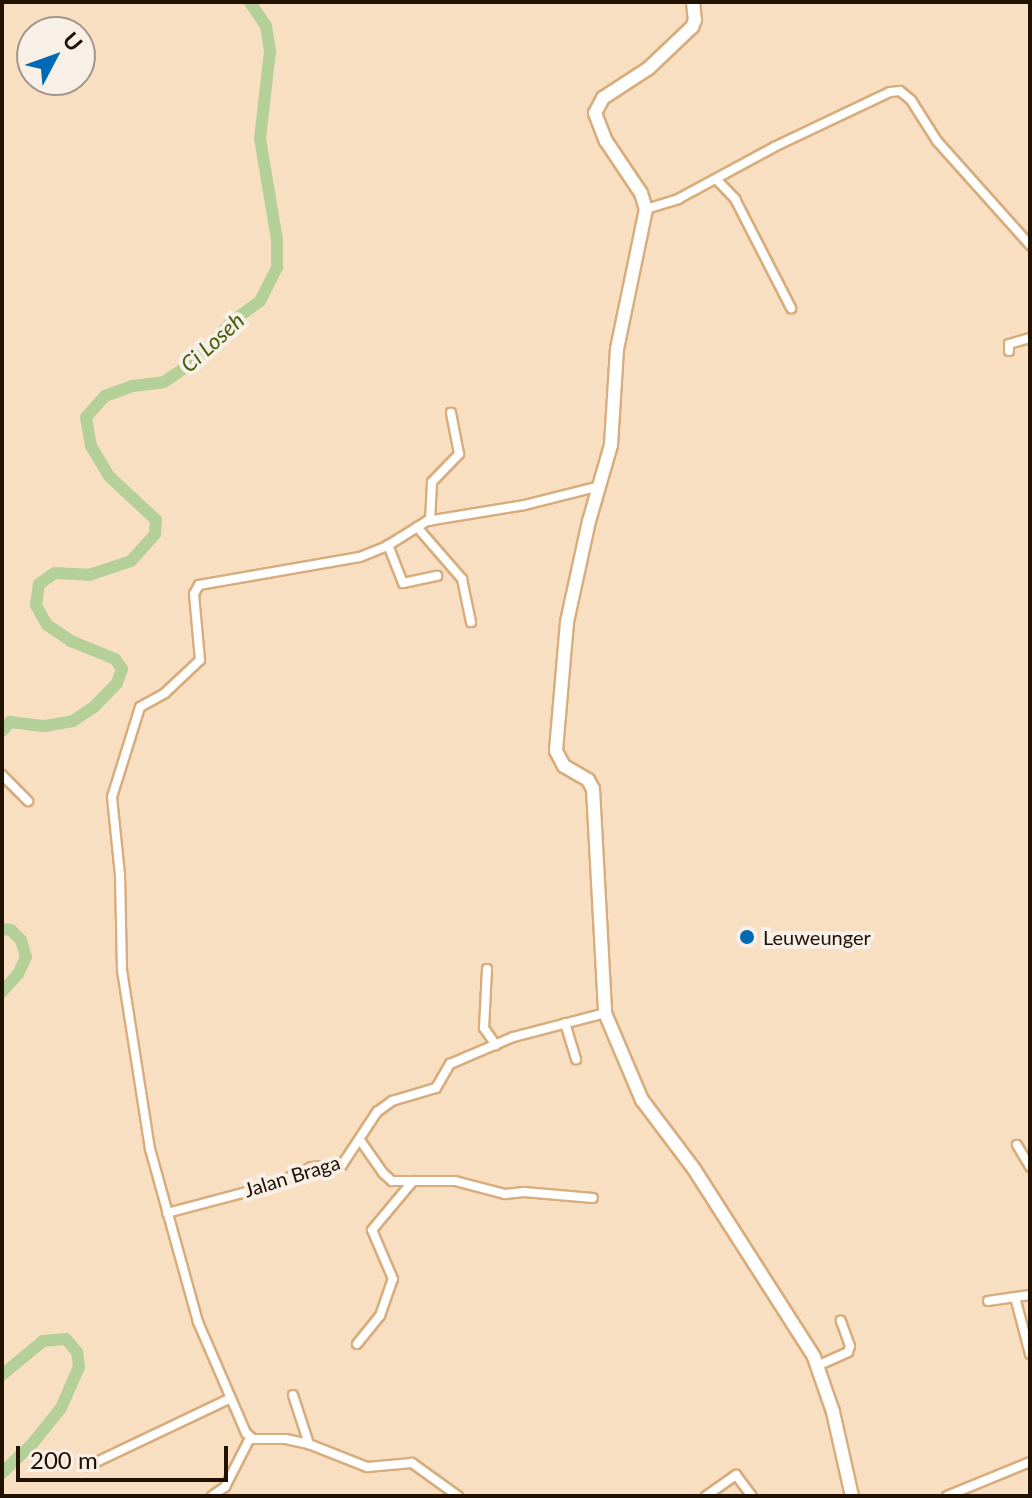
<!DOCTYPE html>
<html>
<head>
<meta charset="utf-8">
<style>
  body { margin:0 }
  #map { position:relative; width:1032px; height:1498px; overflow:hidden; background:#f9dfc2; font-family:Lato,sans-serif }
  div>[style] { position:absolute }
  [style*='--x'] { left:calc(var(--x)*1px); top:calc(var(--y)*1px); width:calc(var(--w)*1px); rotate:calc(var(--a)*1deg) }
  .river>* { height:12px; margin:-6px; padding:0 6px; transform-origin:6px; border-radius:6px; background:#b4d098 }
  .roads { filter:drop-shadow(2px 0 #d8ad7d) drop-shadow(-2px 0 #d8ad7d) drop-shadow(0 2px #d8ad7d) drop-shadow(0 -2px #d8ad7d) }
  .street>* { height:8px; margin:-4px; padding:0 4px; transform-origin:4px; border-radius:4px; background:#fff }
  .secondary>* { height:12px; margin:-6px; padding:0 6px; transform-origin:6px; border-radius:6px; background:#fff }
  .dots>* { width:22px; height:22px; translate:-50% -50%; box-sizing:border-box; border:4px solid #f8efe6; border-radius:50% }
  span { translate:-50% -50%; white-space:nowrap; text-align:center; line-height:1.15; -webkit-text-stroke:8px #f8efe6; paint-order:stroke }
  .poi-label { font-size:20px; color:#201101 }
  .left { translate:0 -50%; text-align:left }
  .street-label { font-size:20px; color:#201101 }
  .water-label { font-size:22px; color:#3f5e0a; font-style:italic }
  .frame { position:absolute; inset:0; border:4px solid #201101; pointer-events:none }
  .north { position:absolute; left:16px; top:16px; width:80px; height:80px; box-sizing:border-box; background:#f8efe6; border:2px solid #a2968a; border-radius:50%; rotate:49deg; font-size:22px; font-weight:700; line-height:32px; text-align:center; color:#201101 }
  .north::after { content:''; display:block; margin:auto; width:28px; height:36px; background:#006ab5; clip-path:polygon(50% 0,100% 100%,50% 72%,0 100%) }
  .scale { position:absolute; left:16px; top:1446px; width:212px; height:36px; box-sizing:border-box; border:4px solid #201101; border-top:0; padding-left:10px; font-size:24px; line-height:28px; white-space:nowrap; color:#201101; -webkit-text-stroke:6px #f8efe6; paint-order:stroke }
</style>
</head>
<body>
<div id="map">
  <div class="river">
    <i style="--x:2;--y:731;--w:12;--a:-48"></i>
    <i style="--x:10;--y:722;--w:35;--a:7"></i>
    <i style="--x:45;--y:726;--w:28;--a:-10"></i>
    <i style="--x:73;--y:721;--w:25;--a:-34"></i>
    <i style="--x:94;--y:707;--w:33;--a:-46"></i>
    <i style="--x:117;--y:683;--w:15;--a:-70"></i>
    <i style="--x:122;--y:669;--w:12;--a:-125"></i>
    <i style="--x:115;--y:659;--w:48;--a:-157.8"></i>
    <i style="--x:71;--y:641;--w:29;--a:-146"></i>
    <i style="--x:47;--y:625;--w:23;--a:-119"></i>
    <i style="--x:36;--y:605;--w:21;--a:-82"></i>
    <i style="--x:39;--y:584;--w:19;--a:-35"></i>
    <i style="--x:55;--y:573;--w:34;--a:3"></i>
    <i style="--x:89;--y:575;--w:44;--a:-18.4"></i>
    <i style="--x:131;--y:561;--w:36;--a:-48"></i>
    <i style="--x:155;--y:534;--w:14;--a:-86"></i>
    <i style="--x:156;--y:520;--w:64;--a:-136.9"></i>
    <i style="--x:109;--y:476;--w:35;--a:-121"></i>
    <i style="--x:91;--y:446;--w:29;--a:-100"></i>
    <i style="--x:86;--y:417;--w:28;--a:-48"></i>
    <i style="--x:105;--y:396;--w:30;--a:-20"></i>
    <i style="--x:133;--y:386;--w:31;--a:-7"></i>
    <i style="--x:164;--y:382;--w:40;--a:-34"></i>
    <i style="--x:197;--y:360;--w:50;--a:-48.3"></i>
    <i style="--x:230;--y:323;--w:37;--a:-36"></i>
    <i style="--x:260;--y:301;--w:38;--a:-63"></i>
    <i style="--x:277;--y:267;--w:27;--a:-90"></i>
    <i style="--x:277;--y:240;--w:103;--a:-99.5"></i>
    <i style="--x:260;--y:138;--w:88;--a:-83.4"></i>
    <i style="--x:270;--y:51;--w:25;--a:-99"></i>
    <i style="--x:266;--y:26;--w:29;--a:-124"></i>
    <i style="--x:2;--y:929;--w:9;--a:6"></i>
    <i style="--x:11;--y:930;--w:14;--a:45"></i>
    <i style="--x:21;--y:940;--w:18;--a:74"></i>
    <i style="--x:26;--y:957;--w:19;--a:115"></i>
    <i style="--x:18;--y:974;--w:24;--a:132"></i>
    <i style="--x:2;--y:1375;--w:53;--a:-39.7"></i>
    <i style="--x:43;--y:1341;--w:23;--a:-5"></i>
    <i style="--x:66;--y:1339;--w:17;--a:50"></i>
    <i style="--x:77;--y:1352;--w:15;--a:82"></i>
    <i style="--x:79;--y:1367;--w:45;--a:113.7"></i>
    <i style="--x:61;--y:1408;--w:45;--a:128.7"></i>
    <i style="--x:33;--y:1443;--w:43;--a:135.9"></i>
  </div>
  <div class="roads">
    <div class="street">
      <i style="--x:716;--y:179;--w:28;--a:46"></i>
      <i style="--x:735;--y:199;--w:123;--a:62.8"></i>
      <i style="--x:646;--y:209;--w:34;--a:-17"></i>
      <i style="--x:678;--y:199;--w:109;--a:-28.4"></i>
      <i style="--x:774;--y:147;--w:128;--a:-25.4"></i>
      <i style="--x:890;--y:92;--w:10;--a:-6"></i>
      <i style="--x:900;--y:91;--w:14;--a:39"></i>
      <i style="--x:911;--y:100;--w:49;--a:57.6"></i>
      <i style="--x:937;--y:141;--w:140;--a:48.2"></i>
      <i style="--x:1009;--y:351;--w:7;--a:-90"></i>
      <i style="--x:1009;--y:344;--w:22;--a:-16"></i>
      <i style="--x:430;--y:521;--w:39;--a:-87"></i>
      <i style="--x:432;--y:482;--w:39;--a:-46"></i>
      <i style="--x:459;--y:454;--w:42;--a:-101"></i>
      <i style="--x:417;--y:527;--w:69;--a:49.1"></i>
      <i style="--x:462;--y:579;--w:44;--a:78.2"></i>
      <i style="--x:388;--y:545;--w:41;--a:68.5"></i>
      <i style="--x:403;--y:583;--w:35;--a:-12"></i>
      <i style="--x:2;--y:775;--w:37;--a:45"></i>
      <i style="--x:487;--y:969;--w:59;--a:92.9"></i>
      <i style="--x:484;--y:1028;--w:21;--a:55"></i>
      <i style="--x:565;--y:1023;--w:38;--a:73"></i>
      <i style="--x:360;--y:1140;--w:40;--a:55.1"></i>
      <i style="--x:383;--y:1173;--w:12;--a:42"></i>
      <i style="--x:392;--y:1181;--w:63;--a:0"></i>
      <i style="--x:455;--y:1181;--w:52;--a:14.6"></i>
      <i style="--x:505;--y:1194;--w:19;--a:-6"></i>
      <i style="--x:524;--y:1192;--w:69;--a:5"></i>
      <i style="--x:1017;--y:1145;--w:26;--a:59"></i>
      <i style="--x:167;--y:1213;--w:110;--a:-14.8"></i>
      <i style="--x:273;--y:1185;--w:43;--a:-24.8"></i>
      <i style="--x:312;--y:1167;--w:30;--a:-4"></i>
      <i style="--x:342;--y:1165;--w:64;--a:-56.6"></i>
      <i style="--x:377;--y:1112;--w:19;--a:-36"></i>
      <i style="--x:392;--y:1101;--w:46;--a:-16.5"></i>
      <i style="--x:436;--y:1088;--w:28;--a:-60"></i>
      <i style="--x:450;--y:1064;--w:69;--a:-23.2"></i>
      <i style="--x:513;--y:1037;--w:95;--a:-14.6"></i>
      <i style="--x:1015;--y:1297;--w:59;--a:75.3"></i>
      <i style="--x:988;--y:1301;--w:42;--a:-8.1"></i>
      <i style="--x:357;--y:1344;--w:36;--a:-51"></i>
      <i style="--x:380;--y:1316;--w:39;--a:-71"></i>
      <i style="--x:393;--y:1279;--w:53;--a:-113.2"></i>
      <i style="--x:372;--y:1230;--w:64;--a:-50.1"></i>
      <i style="--x:817;--y:1366;--w:34;--a:-24"></i>
      <i style="--x:848;--y:1352;--w:6;--a:-72"></i>
      <i style="--x:850;--y:1346;--w:27;--a:-110"></i>
      <i style="--x:293;--y:1395;--w:52;--a:71.9"></i>
      <i style="--x:88;--y:1466;--w:158;--a:-25.4"></i>
      <i style="--x:212;--y:1496;--w:16;--a:-35"></i>
      <i style="--x:225;--y:1487;--w:55;--a:-63"></i>
      <i style="--x:458;--y:1496;--w:57;--a:-144.3"></i>
      <i style="--x:412;--y:1463;--w:45;--a:174.9"></i>
      <i style="--x:367;--y:1467;--w:62;--a:-158.4"></i>
      <i style="--x:309;--y:1444;--w:24;--a:-168"></i>
      <i style="--x:286;--y:1439;--w:33;--a:180"></i>
      <i style="--x:253;--y:1439;--w:9;--a:-139"></i>
      <i style="--x:246;--y:1433;--w:121;--a:-113.4"></i>
      <i style="--x:198;--y:1322;--w:180;--a:-105.5"></i>
      <i style="--x:150;--y:1149;--w:180;--a:-98.9"></i>
      <i style="--x:122;--y:971;--w:96;--a:-91.2"></i>
      <i style="--x:120;--y:875;--w:78;--a:-95.9"></i>
      <i style="--x:112;--y:797;--w:94;--a:-72.7"></i>
      <i style="--x:140;--y:707;--w:29;--a:-29"></i>
      <i style="--x:165;--y:693;--w:48;--a:-43.3"></i>
      <i style="--x:200;--y:660;--w:66;--a:-95.2"></i>
      <i style="--x:194;--y:594;--w:10;--a:-61"></i>
      <i style="--x:199;--y:585;--w:163;--a:-9.9"></i>
      <i style="--x:360;--y:557;--w:29;--a:-22"></i>
      <i style="--x:387;--y:546;--w:47;--a:-32"></i>
      <i style="--x:427;--y:521;--w:99;--a:-9.3"></i>
      <i style="--x:525;--y:505;--w:77;--a:-14.2"></i>
      <i style="--x:706;--y:1496;--w:37;--a:-35"></i>
      <i style="--x:736;--y:1475;--w:26;--a:53"></i>
      <i style="--x:947;--y:1496;--w:90;--a:-22.3"></i>
    </div>
    <div class="secondary">
      <i style="--x:693;--y:2;--w:18;--a:84"></i>
      <i style="--x:695;--y:20;--w:8;--a:113"></i>
      <i style="--x:692;--y:27;--w:59;--a:136.4"></i>
      <i style="--x:649;--y:68;--w:55;--a:146.9"></i>
      <i style="--x:603;--y:98;--w:17;--a:118"></i>
      <i style="--x:595;--y:113;--w:30;--a:69"></i>
      <i style="--x:606;--y:141;--w:63;--a:56.1"></i>
      <i style="--x:641;--y:193;--w:17;--a:73"></i>
      <i style="--x:646;--y:209;--w:143;--a:101.7"></i>
      <i style="--x:617;--y:349;--w:96;--a:93.6"></i>
      <i style="--x:611;--y:445;--w:79;--a:106.1"></i>
      <i style="--x:589;--y:521;--w:103;--a:102.3"></i>
      <i style="--x:567;--y:622;--w:129;--a:94.9"></i>
      <i style="--x:556;--y:751;--w:17;--a:62"></i>
      <i style="--x:564;--y:766;--w:28;--a:30"></i>
      <i style="--x:588;--y:780;--w:10;--a:61"></i>
      <i style="--x:593;--y:789;--w:224;--a:86.9"></i>
      <i style="--x:605;--y:1013;--w:95;--a:67"></i>
      <i style="--x:642;--y:1100;--w:86;--a:53"></i>
      <i style="--x:694;--y:1169;--w:223;--a:57.4"></i>
      <i style="--x:814;--y:1357;--w:58;--a:70.9"></i>
      <i style="--x:833;--y:1412;--w:86;--a:77.3"></i>
    </div>
  </div>
  <div class="dots">
    <i style="left:747px;top:937px;background:#006ab5"></i>
  </div>
  <div class="poi-label">
    <span class="left" style="left:763px;top:937px">Leuweunger</span>
  </div>
  <div class="street-label">
    <span style="left:292px;top:1176px;rotate:-17deg">Jalan Braga</span>
  </div>
  <div class="water-label">
    <span style="left:212px;top:342px;rotate:-42deg">Ci Loseh</span>
  </div>
  <div class="frame"></div>
  <div class="north">U</div>
  <div class="scale">200 m</div>
</div>
</body>
</html>
